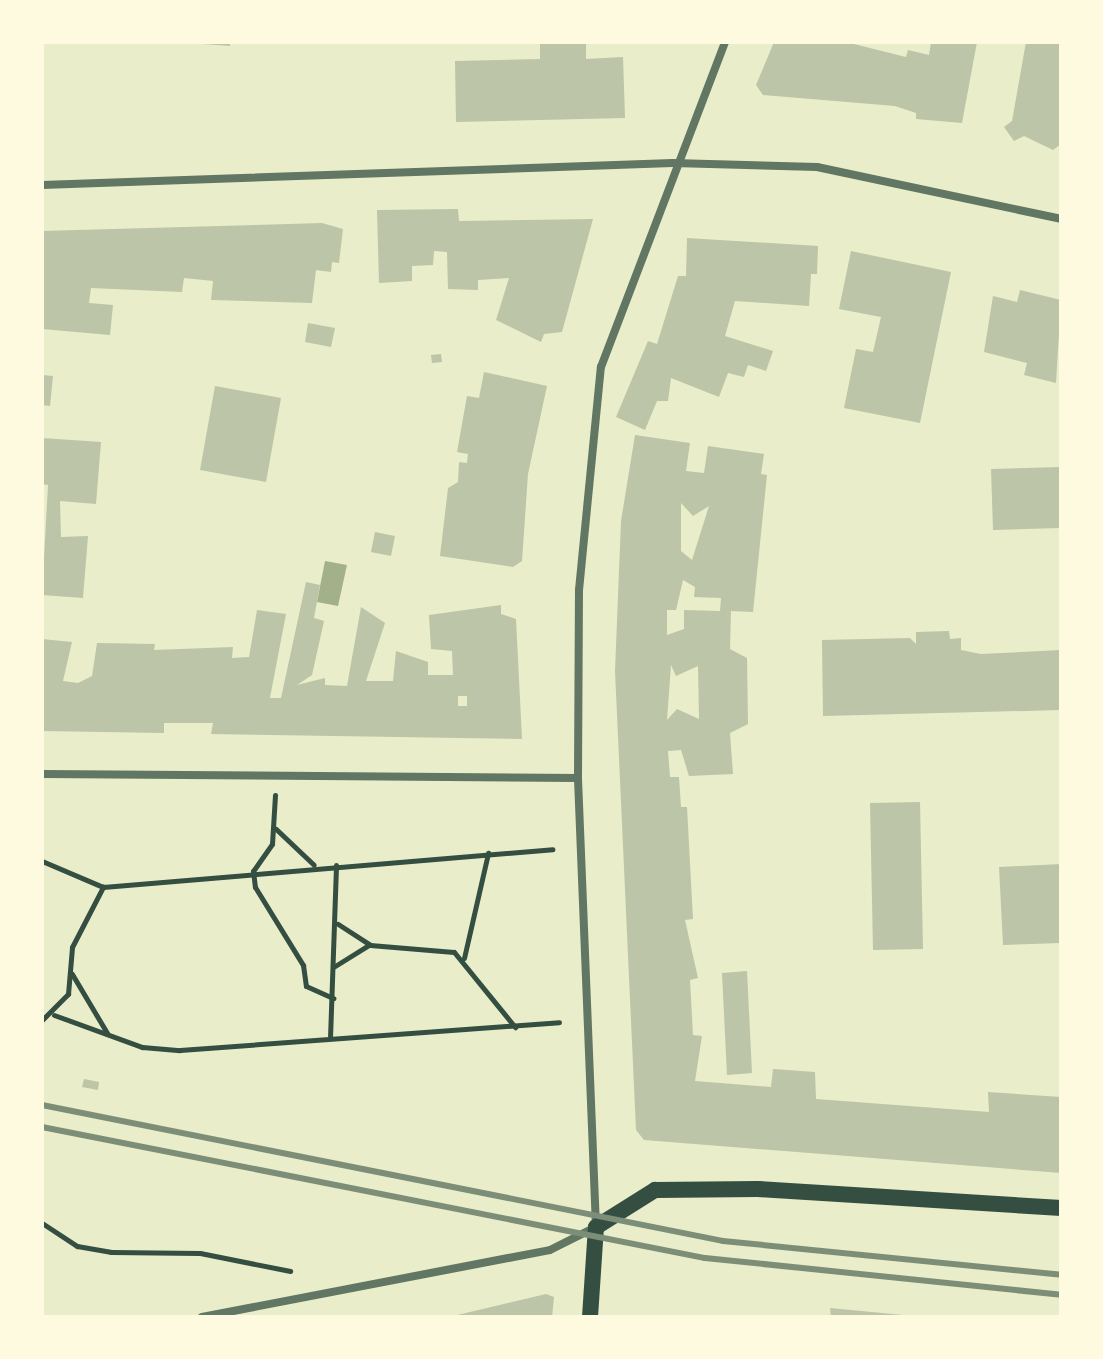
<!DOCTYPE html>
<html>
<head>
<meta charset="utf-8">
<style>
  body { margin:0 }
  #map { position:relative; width:1103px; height:1359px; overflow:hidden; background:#e9edc9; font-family:Rubik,sans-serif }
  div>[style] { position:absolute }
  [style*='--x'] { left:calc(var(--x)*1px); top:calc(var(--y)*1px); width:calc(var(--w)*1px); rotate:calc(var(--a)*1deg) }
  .water>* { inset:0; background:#a3b18a }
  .building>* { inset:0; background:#bcc5a7 }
  .path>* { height:5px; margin:-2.5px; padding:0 2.5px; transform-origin:2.5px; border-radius:2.5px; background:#344e41 }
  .minor>* { height:8px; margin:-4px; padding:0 4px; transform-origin:4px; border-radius:4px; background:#617663 }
  .secondary>* { height:16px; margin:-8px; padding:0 8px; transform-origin:8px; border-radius:8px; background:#344e41 }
  .rail>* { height:6px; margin:-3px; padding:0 3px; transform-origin:3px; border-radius:3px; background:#7c8e77 }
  span { translate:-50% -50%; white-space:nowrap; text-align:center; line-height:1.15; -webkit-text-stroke:6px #fefae0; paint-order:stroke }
  .frame { position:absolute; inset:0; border:44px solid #fefae0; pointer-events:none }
</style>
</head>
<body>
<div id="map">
  <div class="water">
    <i style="clip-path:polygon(325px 561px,347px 565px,338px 606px,317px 602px)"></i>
  </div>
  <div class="building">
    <i style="clip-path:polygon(203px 42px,230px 42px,230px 46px,203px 44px)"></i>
    <i style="clip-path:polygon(540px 42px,586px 42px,586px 59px,623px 57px,625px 118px,456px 122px,455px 61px,540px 59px)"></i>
    <i style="clip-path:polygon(774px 42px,846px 42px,906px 57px,908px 50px,929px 55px,931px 42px,977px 42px,962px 123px,916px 119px,916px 113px,895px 106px,763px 95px,756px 85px)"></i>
    <i style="clip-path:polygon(1026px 42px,1061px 42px,1061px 144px,1053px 150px,1024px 136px,1014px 141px,1004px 127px,1012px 121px)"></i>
    <i style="clip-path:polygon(458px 209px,459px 221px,593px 219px,562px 332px,544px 334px,541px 342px,496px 320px,509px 278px,478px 280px,478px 290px,448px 289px,447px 252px,434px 251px,433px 265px,412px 266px,412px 281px,379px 283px,377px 210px)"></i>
    <i style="clip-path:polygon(322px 223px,343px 229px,339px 263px,332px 262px,331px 272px,316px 270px,312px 303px,211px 300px,213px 281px,184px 278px,182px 292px,91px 288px,89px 303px,113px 305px,110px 335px,42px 329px,42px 231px)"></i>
    <i style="clip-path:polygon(687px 238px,818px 246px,817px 274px,811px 274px,809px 306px,735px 301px,725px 336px,773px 351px,766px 371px,748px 365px,744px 377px,728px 373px,719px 397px,671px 378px,668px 401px,657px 401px,645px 430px,616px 417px,648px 341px,657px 344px,678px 276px,686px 276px)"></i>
    <i style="clip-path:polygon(851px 251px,951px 272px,920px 423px,844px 408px,856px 349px,873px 352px,881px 317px,839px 309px)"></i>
    <i style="clip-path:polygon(1020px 290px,1061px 300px,1056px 383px,1024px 375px,1027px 363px,984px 352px,993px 296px,1017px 302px)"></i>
    <i style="clip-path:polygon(308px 323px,335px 328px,331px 347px,305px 342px)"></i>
    <i style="clip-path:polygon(441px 354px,442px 362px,432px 363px,431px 355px)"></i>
    <i style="clip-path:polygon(484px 372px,547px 386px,528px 474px,522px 561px,513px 567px,440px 556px,448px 488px,458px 482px,459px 462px,467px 463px,468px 454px,457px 452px,467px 396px,479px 398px)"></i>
    <i style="clip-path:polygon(42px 375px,53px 376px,50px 406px,42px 405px)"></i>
    <i style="clip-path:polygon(215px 386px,281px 398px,266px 482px,200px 470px)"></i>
    <i style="clip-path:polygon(evenodd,635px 435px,690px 443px,686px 471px,704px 473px,708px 446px,764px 454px,761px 474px,767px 475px,753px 612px,731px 611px,730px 649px,747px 658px,748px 724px,730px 733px,733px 774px,689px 776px,681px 750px,668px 751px,670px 777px,679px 777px,681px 807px,687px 807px,693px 919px,685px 920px,698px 978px,690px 980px,693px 1035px,702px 1036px,695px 1081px,771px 1087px,773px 1069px,815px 1072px,816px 1099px,989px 1112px,988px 1092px,1061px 1097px,1061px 1173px,644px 1140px,636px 1130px,615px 671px,621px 521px,635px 435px,681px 503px,693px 516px,709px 506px,692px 560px,681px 551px,681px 503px,635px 435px,683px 580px,695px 587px,694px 597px,721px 598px,720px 611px,684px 610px,684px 629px,667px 635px,667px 610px,676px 610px,683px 580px,635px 435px,671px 665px,676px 676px,698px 666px,699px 719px,677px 709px,667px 720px,671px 665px)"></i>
    <i style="clip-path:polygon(42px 438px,101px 442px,96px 504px,60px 501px,61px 537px,88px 536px,83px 598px,42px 595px,48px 485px,42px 484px)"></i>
    <i style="clip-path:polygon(1061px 467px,1061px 528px,993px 530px,991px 469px)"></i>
    <i style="clip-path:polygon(375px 532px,395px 536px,391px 556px,371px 552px)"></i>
    <i style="clip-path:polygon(evenodd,306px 582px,320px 585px,314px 618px,324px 621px,312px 675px,297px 685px,325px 678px,325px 685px,347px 686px,361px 607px,385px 623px,366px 681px,393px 681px,396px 651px,428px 662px,428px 675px,453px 675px,452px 651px,431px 649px,429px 615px,501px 605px,501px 614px,516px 619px,522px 739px,211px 734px,213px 723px,164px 723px,164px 733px,42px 731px,42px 639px,72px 642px,63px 681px,78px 683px,92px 676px,97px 643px,155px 644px,154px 650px,233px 647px,232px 658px,249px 657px,257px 610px,286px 614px,270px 698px,281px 698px,306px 582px,458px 696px,467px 696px,467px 706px,458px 706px,458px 696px)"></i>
    <i style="clip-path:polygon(949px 631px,950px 639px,961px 638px,961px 650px,981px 654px,1061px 650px,1061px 710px,823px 716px,822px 640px,910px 638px,916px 644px,916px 632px)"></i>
    <i style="clip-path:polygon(920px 802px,923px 949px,873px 950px,870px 803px)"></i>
    <i style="clip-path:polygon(1061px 864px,1061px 943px,1003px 945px,999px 867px)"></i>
    <i style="clip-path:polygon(747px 971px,752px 1073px,727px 1075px,722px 973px)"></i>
    <i style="clip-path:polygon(84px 1079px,99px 1082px,98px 1090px,82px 1087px)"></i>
    <i style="clip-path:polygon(546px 1294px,554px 1297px,552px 1317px,449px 1317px)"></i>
    <i style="clip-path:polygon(830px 1308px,903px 1315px,903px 1317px,831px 1317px)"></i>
  </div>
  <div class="path">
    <i style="--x:275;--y:795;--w:49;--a:93.5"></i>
    <i style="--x:272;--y:844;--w:33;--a:125"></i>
    <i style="--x:253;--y:871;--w:16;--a:83"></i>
    <i style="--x:255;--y:887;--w:92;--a:58.4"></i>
    <i style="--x:303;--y:965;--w:21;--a:82"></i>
    <i style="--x:306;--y:986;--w:30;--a:24"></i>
    <i style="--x:276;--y:829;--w:52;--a:43.5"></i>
    <i style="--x:42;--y:861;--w:66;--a:23.1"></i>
    <i style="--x:103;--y:887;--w:451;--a:-4.8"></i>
    <i style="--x:338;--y:924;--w:38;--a:33"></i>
    <i style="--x:370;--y:945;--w:84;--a:4.8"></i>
    <i style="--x:454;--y:952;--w:97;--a:50.9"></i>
    <i style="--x:464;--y:958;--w:108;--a:-77.1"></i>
    <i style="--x:335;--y:966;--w:40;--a:-32"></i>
    <i style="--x:72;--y:974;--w:69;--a:59.3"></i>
    <i style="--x:54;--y:1015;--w:94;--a:20"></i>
    <i style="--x:142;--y:1047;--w:38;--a:5"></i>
    <i style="--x:180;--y:1050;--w:380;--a:-4.2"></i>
    <i style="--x:42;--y:1020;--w:37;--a:-45"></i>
    <i style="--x:68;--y:994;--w:47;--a:-85.1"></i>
    <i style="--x:72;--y:947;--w:68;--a:-62.7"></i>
    <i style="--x:330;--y:1038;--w:173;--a:-88"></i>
    <i style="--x:42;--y:1223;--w:42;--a:33.3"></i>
    <i style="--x:77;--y:1246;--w:35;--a:10"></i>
    <i style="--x:111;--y:1252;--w:89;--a:0.6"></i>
    <i style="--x:200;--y:1253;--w:92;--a:11.3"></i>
  </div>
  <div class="minor">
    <i style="--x:42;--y:185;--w:631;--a:-2"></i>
    <i style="--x:673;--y:163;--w:144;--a:1.6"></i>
    <i style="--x:817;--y:167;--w:249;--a:12"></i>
    <i style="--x:42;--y:774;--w:536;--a:0.43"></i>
    <i style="--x:202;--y:1317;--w:354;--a:-10.9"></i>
    <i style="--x:550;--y:1250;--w:51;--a:-26.6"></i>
    <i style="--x:596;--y:1227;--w:449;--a:-92.3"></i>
    <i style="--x:578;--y:778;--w:188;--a:-89.7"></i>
    <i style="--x:579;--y:590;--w:224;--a:-84.4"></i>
    <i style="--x:601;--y:367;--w:348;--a:-69.1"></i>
  </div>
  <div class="secondary">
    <i style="--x:590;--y:1317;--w:90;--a:-86.2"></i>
    <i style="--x:596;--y:1227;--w:70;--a:-32.1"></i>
    <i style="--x:655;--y:1190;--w:103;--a:-0.6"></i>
    <i style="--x:758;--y:1189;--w:304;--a:3.6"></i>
  </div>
  <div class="rail">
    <i style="--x:42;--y:1105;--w:694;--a:11.29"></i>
    <i style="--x:723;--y:1241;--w:340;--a:5.7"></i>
    <i style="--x:42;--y:1127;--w:676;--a:11.18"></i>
    <i style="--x:705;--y:1258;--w:358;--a:5.9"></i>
  </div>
  <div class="frame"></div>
</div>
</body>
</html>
